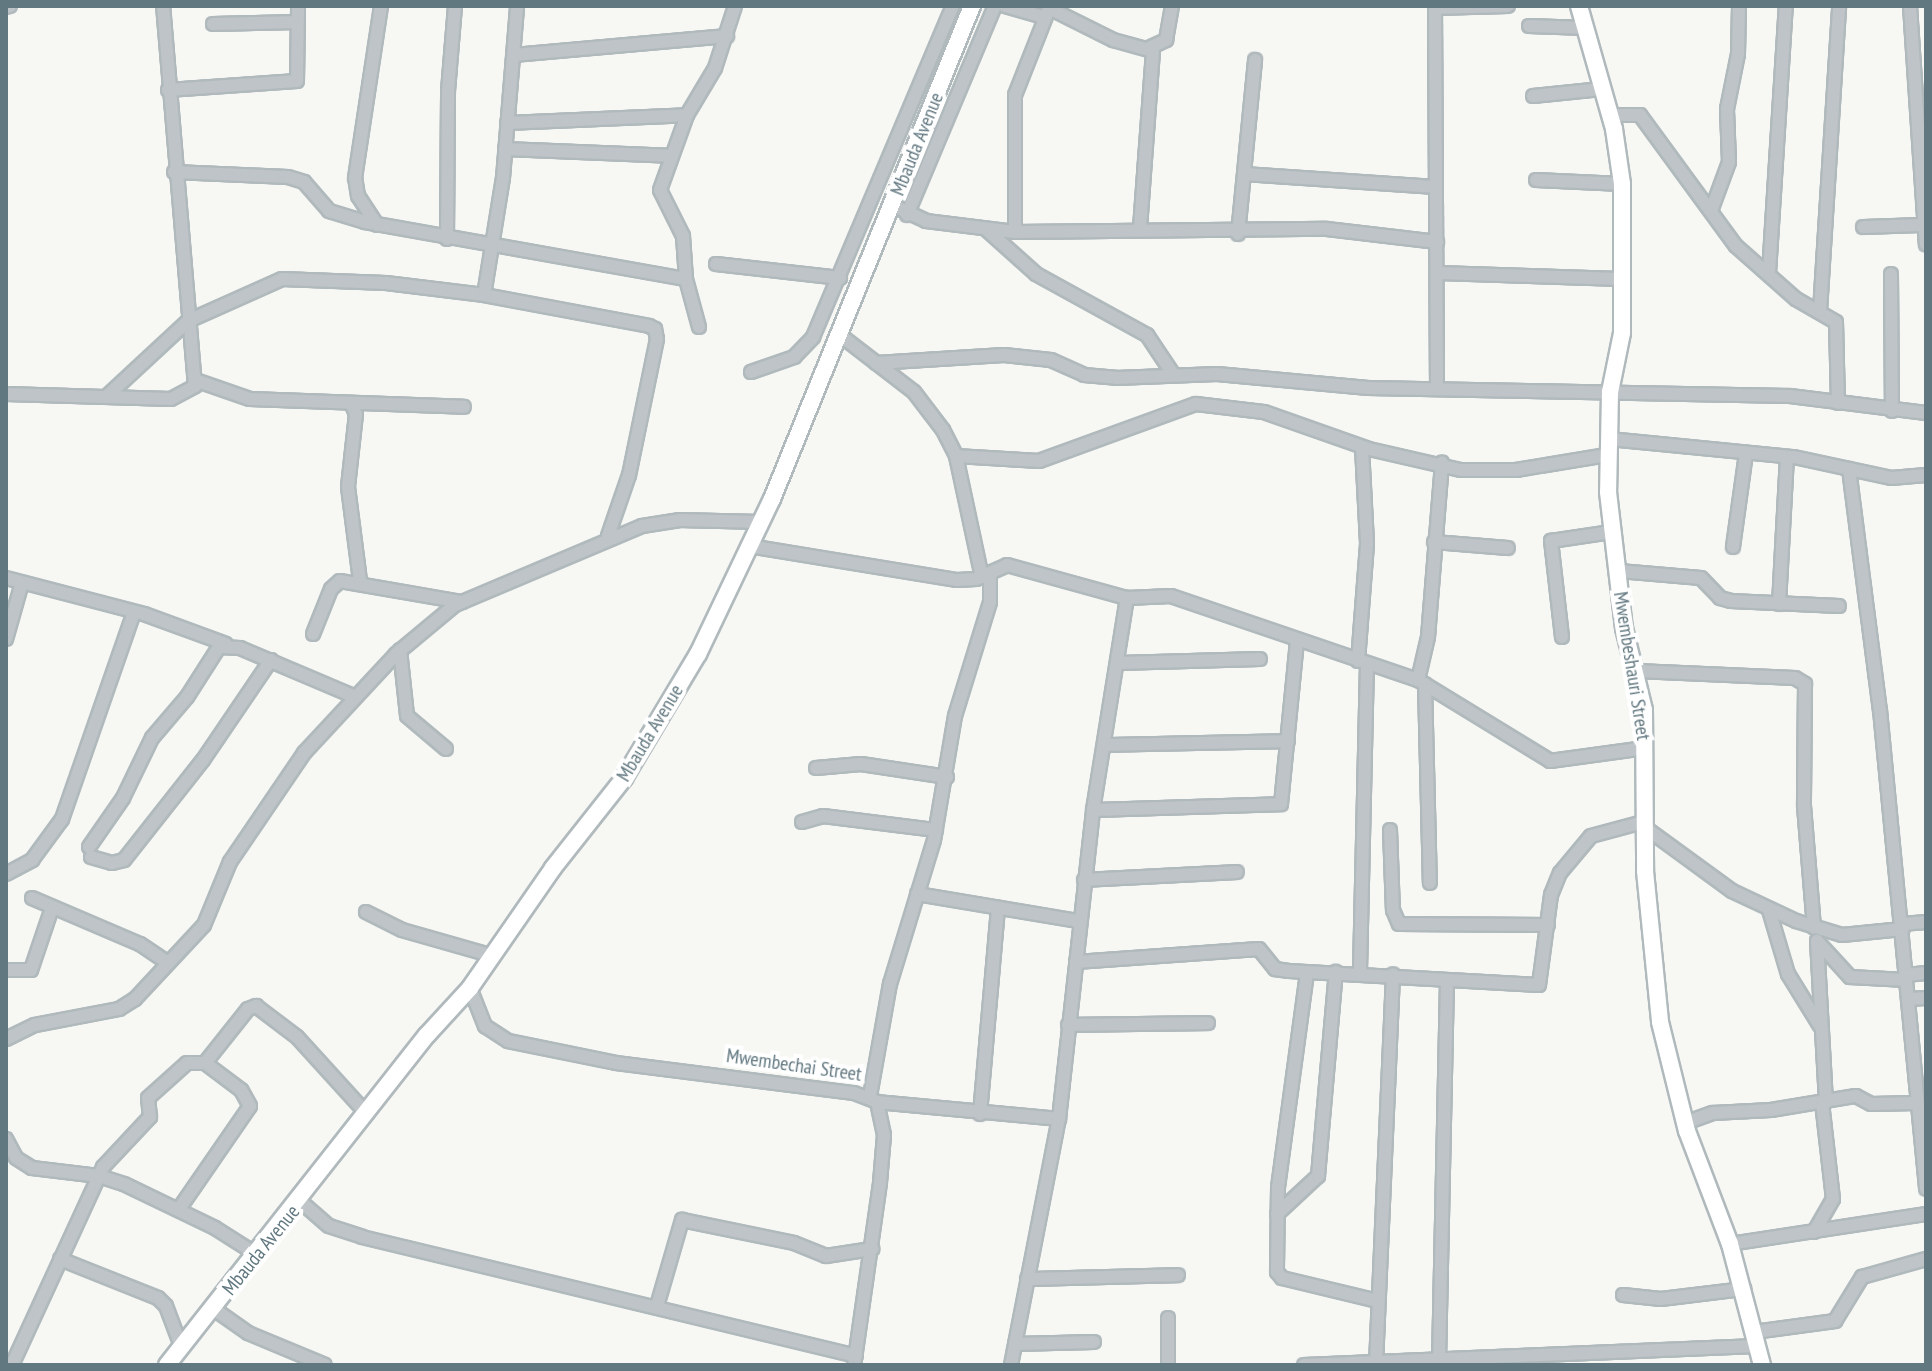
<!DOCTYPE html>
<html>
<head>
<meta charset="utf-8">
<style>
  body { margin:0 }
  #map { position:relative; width:1932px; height:1371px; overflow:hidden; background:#f7f7f4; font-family:"PT Sans Narrow",sans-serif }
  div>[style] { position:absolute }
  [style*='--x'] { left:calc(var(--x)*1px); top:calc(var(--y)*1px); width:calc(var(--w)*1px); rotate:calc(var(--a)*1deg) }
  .roads { filter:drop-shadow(2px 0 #b0b9bc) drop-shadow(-2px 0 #b0b9bc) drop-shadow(0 2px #b0b9bc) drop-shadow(0 -2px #b0b9bc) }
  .street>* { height:12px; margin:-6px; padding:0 6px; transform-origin:6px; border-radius:6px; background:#bec4c7 }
  .secondary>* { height:16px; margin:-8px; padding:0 8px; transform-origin:8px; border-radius:8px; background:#fff }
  span { translate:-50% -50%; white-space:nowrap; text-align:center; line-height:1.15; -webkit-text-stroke:8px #fff; paint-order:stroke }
  .street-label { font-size:20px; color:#627880 }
  .frame { position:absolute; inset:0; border:8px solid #627880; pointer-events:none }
</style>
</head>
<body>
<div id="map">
  <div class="roads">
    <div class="street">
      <i style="--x:1005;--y:6;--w:40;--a:16"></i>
      <i style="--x:1435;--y:6;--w:381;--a:89.7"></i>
      <i style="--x:1910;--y:6;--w:239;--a:86.2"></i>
      <i style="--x:6;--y:7;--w:4;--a:-14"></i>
      <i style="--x:1049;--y:8;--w:72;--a:26.6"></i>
      <i style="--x:1113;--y:40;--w:41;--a:15.4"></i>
      <i style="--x:1153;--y:51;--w:177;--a:94.2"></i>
      <i style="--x:1435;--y:8;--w:73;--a:-1.6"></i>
      <i style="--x:213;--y:24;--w:84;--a:-1.4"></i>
      <i style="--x:1529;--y:26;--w:57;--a:2"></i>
      <i style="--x:1151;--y:47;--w:17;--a:-25"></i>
      <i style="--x:1166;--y:40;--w:35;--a:-80"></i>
      <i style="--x:514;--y:55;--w:214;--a:-5.1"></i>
      <i style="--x:168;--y:90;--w:129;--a:-4"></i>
      <i style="--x:297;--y:81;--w:75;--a:-89.2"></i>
      <i style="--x:1533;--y:96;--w:69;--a:-5.8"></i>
      <i style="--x:1609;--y:115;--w:31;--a:0"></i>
      <i style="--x:1640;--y:115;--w:162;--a:53.8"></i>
      <i style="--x:1736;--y:246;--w:80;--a:41.5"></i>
      <i style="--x:1796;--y:299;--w:46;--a:29.9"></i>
      <i style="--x:1836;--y:322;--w:81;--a:88.6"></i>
      <i style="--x:507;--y:123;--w:180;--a:-2.5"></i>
      <i style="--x:505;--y:149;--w:164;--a:2.4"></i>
      <i style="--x:174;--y:172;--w:114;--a:2.5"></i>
      <i style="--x:288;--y:177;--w:17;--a:17"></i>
      <i style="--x:304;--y:182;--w:38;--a:49"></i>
      <i style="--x:329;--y:211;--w:38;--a:17"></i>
      <i style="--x:365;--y:222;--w:326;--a:10.1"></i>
      <i style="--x:1244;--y:174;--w:192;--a:3.9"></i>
      <i style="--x:1536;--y:180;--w:86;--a:2.7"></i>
      <i style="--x:892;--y:205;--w:38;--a:25"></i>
      <i style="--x:926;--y:221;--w:90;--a:7"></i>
      <i style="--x:1015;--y:232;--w:312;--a:-0.6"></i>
      <i style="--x:1327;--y:229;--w:111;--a:6.7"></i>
      <i style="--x:1711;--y:211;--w:52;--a:-69.8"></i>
      <i style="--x:1729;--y:162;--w:53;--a:-92.2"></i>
      <i style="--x:1727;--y:109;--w:56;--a:-78.7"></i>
      <i style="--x:1738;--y:54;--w:48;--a:-88.8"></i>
      <i style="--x:907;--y:215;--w:227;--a:-67.2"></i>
      <i style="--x:377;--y:225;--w:35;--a:-123"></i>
      <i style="--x:358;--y:196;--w:18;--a:-99"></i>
      <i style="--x:355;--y:178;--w:174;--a:-81.4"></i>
      <i style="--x:1863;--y:227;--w:59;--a:-1.9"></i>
      <i style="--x:987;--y:230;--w:66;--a:41.9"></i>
      <i style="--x:1036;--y:274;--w:127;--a:28.8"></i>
      <i style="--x:1147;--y:335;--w:47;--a:56.3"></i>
      <i style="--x:1015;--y:232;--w:137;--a:-90"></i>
      <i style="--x:1015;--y:95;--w:96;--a:-68.5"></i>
      <i style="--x:1238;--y:234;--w:175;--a:-84.4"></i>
      <i style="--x:447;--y:239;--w:148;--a:-89.6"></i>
      <i style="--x:448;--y:91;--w:85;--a:-85.3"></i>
      <i style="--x:716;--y:264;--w:125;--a:6.4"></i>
      <i style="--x:1437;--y:273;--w:185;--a:1.9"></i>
      <i style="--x:1769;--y:273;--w:268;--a:-86.4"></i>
      <i style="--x:1891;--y:274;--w:137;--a:89.6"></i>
      <i style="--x:484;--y:295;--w:119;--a:-80.8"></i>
      <i style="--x:503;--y:178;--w:173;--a:-85.3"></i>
      <i style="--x:1820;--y:311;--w:306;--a:-86.4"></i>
      <i style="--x:699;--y:327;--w:50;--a:-105.2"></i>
      <i style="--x:686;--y:279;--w:43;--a:-94"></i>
      <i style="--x:683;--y:236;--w:51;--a:-116.6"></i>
      <i style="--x:660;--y:190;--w:80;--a:-70.2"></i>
      <i style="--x:687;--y:115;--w:55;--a:-59.2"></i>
      <i style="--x:715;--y:68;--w:65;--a:-72.1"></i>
      <i style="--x:840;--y:335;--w:93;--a:37.6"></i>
      <i style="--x:914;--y:392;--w:48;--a:52.7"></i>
      <i style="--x:943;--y:430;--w:29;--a:63"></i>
      <i style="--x:956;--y:456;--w:124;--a:77.9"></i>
      <i style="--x:876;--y:363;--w:128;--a:-3.6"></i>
      <i style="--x:1004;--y:355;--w:47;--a:6.1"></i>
      <i style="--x:1051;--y:360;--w:36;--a:24"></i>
      <i style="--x:1084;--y:375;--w:32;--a:5"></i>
      <i style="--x:1116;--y:378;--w:101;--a:-2.3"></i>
      <i style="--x:1217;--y:374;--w:152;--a:5.3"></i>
      <i style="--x:1368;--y:388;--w:422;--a:1.1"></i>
      <i style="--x:1790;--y:396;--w:137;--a:7.1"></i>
      <i style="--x:751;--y:372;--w:46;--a:-19.2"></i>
      <i style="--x:794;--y:357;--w:28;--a:-46"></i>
      <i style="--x:813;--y:337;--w:359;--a:-67.1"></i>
      <i style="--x:195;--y:380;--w:58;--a:19.1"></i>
      <i style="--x:250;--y:399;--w:214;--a:2.1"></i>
      <i style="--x:6;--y:394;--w:165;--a:1.7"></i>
      <i style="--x:171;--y:399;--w:27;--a:-28"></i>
      <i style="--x:195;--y:386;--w:381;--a:-94.8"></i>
      <i style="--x:107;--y:396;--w:110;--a:-42.8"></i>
      <i style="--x:188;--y:321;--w:103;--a:-24.1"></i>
      <i style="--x:282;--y:279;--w:104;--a:2.2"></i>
      <i style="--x:386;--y:283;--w:99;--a:7"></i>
      <i style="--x:484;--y:295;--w:168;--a:10.6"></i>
      <i style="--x:649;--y:326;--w:7;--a:27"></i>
      <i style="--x:655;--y:329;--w:10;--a:79"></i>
      <i style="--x:657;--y:339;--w:139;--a:101.6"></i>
      <i style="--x:629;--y:475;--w:65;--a:109"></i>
      <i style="--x:352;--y:405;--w:10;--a:66"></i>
      <i style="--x:356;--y:414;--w:73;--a:96.3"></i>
      <i style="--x:348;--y:487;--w:95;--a:82.7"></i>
      <i style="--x:1609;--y:439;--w:186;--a:5.6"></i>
      <i style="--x:1794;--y:457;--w:99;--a:12.2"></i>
      <i style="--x:1891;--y:478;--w:35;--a:-5"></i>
      <i style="--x:956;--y:456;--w:83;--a:3.4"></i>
      <i style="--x:1039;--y:461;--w:167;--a:-20"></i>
      <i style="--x:1196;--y:404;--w:68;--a:6.7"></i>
      <i style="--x:1264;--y:412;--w:111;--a:19.4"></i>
      <i style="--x:1369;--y:449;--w:94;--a:12.9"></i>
      <i style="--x:1461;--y:470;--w:55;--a:0"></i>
      <i style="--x:1516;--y:470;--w:92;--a:-9.4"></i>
      <i style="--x:1849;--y:469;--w:243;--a:82.7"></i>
      <i style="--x:1880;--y:710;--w:481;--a:84.5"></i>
      <i style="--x:1434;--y:542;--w:74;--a:4.6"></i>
      <i style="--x:749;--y:546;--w:211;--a:9.3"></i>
      <i style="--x:957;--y:580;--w:19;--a:-3"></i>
      <i style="--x:976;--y:579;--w:34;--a:-24"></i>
      <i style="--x:1007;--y:565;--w:124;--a:15.4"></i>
      <i style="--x:1127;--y:598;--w:44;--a:-2.6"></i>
      <i style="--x:1171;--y:596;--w:261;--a:18.8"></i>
      <i style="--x:1418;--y:680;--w:155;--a:31.5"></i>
      <i style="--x:1550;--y:761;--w:96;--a:-7.8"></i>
      <i style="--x:1733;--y:547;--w:95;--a:-82.1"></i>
      <i style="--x:1619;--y:571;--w:82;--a:4.9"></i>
      <i style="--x:1701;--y:578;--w:28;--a:46"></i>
      <i style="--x:1720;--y:598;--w:11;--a:15"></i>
      <i style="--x:1731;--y:601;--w:108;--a:2.7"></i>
      <i style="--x:6;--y:578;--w:143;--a:14.6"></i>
      <i style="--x:144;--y:614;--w:87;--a:20.1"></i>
      <i style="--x:1779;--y:604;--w:147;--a:-86.9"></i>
      <i style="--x:313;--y:634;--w:48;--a:-68.2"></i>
      <i style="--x:331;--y:589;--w:12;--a:-42"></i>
      <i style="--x:340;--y:581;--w:124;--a:9.8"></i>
      <i style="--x:1562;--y:637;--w:97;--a:-96.5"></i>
      <i style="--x:1551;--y:541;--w:61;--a:-8.5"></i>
      <i style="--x:6;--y:639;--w:58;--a:-74.1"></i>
      <i style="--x:400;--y:650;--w:66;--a:83.9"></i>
      <i style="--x:407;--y:716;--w:51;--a:40.2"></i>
      <i style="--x:1358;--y:661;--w:118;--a:-85.6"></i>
      <i style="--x:1367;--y:543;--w:96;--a:-93"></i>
      <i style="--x:1118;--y:663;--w:142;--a:-1.6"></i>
      <i style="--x:1637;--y:671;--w:158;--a:2.5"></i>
      <i style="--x:1795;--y:678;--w:12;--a:31"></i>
      <i style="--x:1805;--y:684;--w:122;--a:90.5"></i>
      <i style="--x:1804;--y:806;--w:122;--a:85.3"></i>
      <i style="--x:1418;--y:680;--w:44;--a:-76.9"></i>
      <i style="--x:1428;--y:637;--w:175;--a:-85.4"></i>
      <i style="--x:1425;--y:684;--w:199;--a:88.6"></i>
      <i style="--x:1104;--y:745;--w:184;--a:-1.2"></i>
      <i style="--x:816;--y:768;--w:45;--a:-5.1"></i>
      <i style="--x:861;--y:764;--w:87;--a:8.6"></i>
      <i style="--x:1093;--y:810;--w:188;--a:-1.8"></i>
      <i style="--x:1281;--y:804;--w:163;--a:-84.4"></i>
      <i style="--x:802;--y:822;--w:22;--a:-16"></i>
      <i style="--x:823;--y:816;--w:114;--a:7.1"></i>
      <i style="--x:1643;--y:826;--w:110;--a:36.1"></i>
      <i style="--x:1732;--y:891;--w:71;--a:25.1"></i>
      <i style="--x:1796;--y:921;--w:48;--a:16.9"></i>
      <i style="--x:1842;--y:935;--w:61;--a:-5.6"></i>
      <i style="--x:1390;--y:830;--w:80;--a:87.9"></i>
      <i style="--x:1393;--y:910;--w:15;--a:67"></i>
      <i style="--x:1399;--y:924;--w:149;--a:0.4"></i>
      <i style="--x:89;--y:847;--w:60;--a:-55.2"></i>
      <i style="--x:123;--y:798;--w:67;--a:-64.2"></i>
      <i style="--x:152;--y:738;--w:54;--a:-49.5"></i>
      <i style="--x:187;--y:697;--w:59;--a:-57.4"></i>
      <i style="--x:219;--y:647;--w:21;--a:3"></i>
      <i style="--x:240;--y:648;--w:123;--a:23"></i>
      <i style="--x:91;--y:857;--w:22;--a:16"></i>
      <i style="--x:112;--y:863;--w:12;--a:-14"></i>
      <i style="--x:124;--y:860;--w:127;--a:-51.7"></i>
      <i style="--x:203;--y:760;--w:121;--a:-55.8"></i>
      <i style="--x:6;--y:874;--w:30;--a:-28"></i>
      <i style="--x:32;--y:860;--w:51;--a:-53.8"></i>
      <i style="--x:62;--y:819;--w:219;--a:-70.8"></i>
      <i style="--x:1084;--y:880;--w:153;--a:-3"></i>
      <i style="--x:917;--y:894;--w:164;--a:9.5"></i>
      <i style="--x:32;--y:898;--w:117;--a:23.1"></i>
      <i style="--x:140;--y:944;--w:34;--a:34"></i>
      <i style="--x:1769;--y:910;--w:67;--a:73.5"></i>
      <i style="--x:1788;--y:974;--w:61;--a:58.4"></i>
      <i style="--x:366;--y:912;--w:40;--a:26.6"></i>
      <i style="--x:402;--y:930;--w:95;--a:15.9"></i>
      <i style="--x:1902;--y:924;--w:24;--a:-5"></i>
      <i style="--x:1817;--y:941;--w:161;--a:86.8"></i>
      <i style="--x:1817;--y:941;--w:49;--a:47.5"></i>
      <i style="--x:1850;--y:977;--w:56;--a:3.1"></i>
      <i style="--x:1076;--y:962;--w:183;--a:-4.1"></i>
      <i style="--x:1259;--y:949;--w:26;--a:51"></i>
      <i style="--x:1275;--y:969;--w:14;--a:8"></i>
      <i style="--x:1289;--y:971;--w:250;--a:3.2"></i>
      <i style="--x:1539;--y:985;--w:91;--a:-82.4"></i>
      <i style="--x:1551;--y:895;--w:24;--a:-68"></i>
      <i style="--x:1560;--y:873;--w:48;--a:-50"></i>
      <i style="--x:1591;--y:836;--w:54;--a:-15.1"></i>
      <i style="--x:6;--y:970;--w:25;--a:0"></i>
      <i style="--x:31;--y:970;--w:65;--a:-71.3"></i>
      <i style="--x:1360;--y:971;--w:307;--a:-88.7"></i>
      <i style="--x:1307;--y:973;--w:216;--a:97.7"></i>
      <i style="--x:1278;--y:1187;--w:85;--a:90.7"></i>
      <i style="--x:1277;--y:1272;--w:8;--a:50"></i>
      <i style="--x:1282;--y:1278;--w:99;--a:13.5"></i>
      <i style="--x:1906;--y:975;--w:20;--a:-6"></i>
      <i style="--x:470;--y:988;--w:41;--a:68.5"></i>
      <i style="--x:485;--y:1026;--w:27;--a:33"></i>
      <i style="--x:508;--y:1041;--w:110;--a:11.5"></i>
      <i style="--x:616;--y:1063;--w:240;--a:7.2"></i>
      <i style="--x:854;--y:1093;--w:25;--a:21"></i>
      <i style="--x:877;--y:1102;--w:34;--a:78"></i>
      <i style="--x:884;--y:1135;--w:48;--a:94.8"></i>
      <i style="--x:880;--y:1183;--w:184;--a:98.1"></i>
      <i style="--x:1908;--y:999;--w:18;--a:-3"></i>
      <i style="--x:1068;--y:1025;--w:140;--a:-0.8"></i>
      <i style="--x:6;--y:1039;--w:32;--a:-26"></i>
      <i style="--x:35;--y:1025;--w:86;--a:-10.8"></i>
      <i style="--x:119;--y:1009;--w:19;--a:-32"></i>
      <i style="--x:135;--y:999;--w:101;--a:-47"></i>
      <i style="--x:204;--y:925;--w:68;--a:-67.6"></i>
      <i style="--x:230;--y:862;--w:132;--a:-55.8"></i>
      <i style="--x:304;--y:753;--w:135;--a:-47.1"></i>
      <i style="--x:396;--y:654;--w:77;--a:-39.7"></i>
      <i style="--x:455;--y:605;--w:203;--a:-22.9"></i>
      <i style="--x:642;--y:526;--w:37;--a:-9"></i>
      <i style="--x:679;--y:520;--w:82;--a:1.4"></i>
      <i style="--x:870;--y:1096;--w:114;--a:-79.9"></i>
      <i style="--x:890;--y:984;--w:151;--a:-73"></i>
      <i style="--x:934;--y:840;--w:126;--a:-80.4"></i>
      <i style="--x:955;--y:716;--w:119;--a:-72.9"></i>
      <i style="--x:990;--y:602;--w:29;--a:-90"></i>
      <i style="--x:877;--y:1102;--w:183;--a:5.3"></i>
      <i style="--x:980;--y:1114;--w:207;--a:-85"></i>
      <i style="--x:1685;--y:1123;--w:30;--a:-20"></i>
      <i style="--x:1713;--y:1113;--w:58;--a:-3"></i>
      <i style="--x:1771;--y:1110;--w:86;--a:-9.4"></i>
      <i style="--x:1856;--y:1096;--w:17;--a:28"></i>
      <i style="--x:1871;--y:1104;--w:46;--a:-1.2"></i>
      <i style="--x:6;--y:1139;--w:21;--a:62"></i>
      <i style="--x:16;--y:1158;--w:19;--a:32"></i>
      <i style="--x:32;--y:1168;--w:67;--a:6.8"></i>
      <i style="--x:99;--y:1176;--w:26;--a:18"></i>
      <i style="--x:124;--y:1184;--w:101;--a:25.8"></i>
      <i style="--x:215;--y:1228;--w:49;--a:32.4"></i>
      <i style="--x:300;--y:1201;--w:38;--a:41"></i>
      <i style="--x:329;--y:1226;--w:35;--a:18"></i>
      <i style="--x:362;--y:1237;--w:508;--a:13.54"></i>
      <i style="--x:179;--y:1209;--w:125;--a:-55.4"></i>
      <i style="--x:250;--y:1106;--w:18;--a:-119"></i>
      <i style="--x:241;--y:1090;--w:45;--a:-143.1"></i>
      <i style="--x:1277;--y:1214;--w:56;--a:-42.8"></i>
      <i style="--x:1318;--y:1176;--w:205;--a:-85"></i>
      <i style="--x:1814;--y:1232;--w:38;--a:-60"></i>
      <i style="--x:1833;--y:1199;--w:97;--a:-96.5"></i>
      <i style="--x:1730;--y:1244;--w:198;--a:-8.7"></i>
      <i style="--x:60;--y:1259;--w:105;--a:21.7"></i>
      <i style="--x:158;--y:1298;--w:11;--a:45"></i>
      <i style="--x:166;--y:1306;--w:43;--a:69.4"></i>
      <i style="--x:1027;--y:1279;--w:151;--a:-1.5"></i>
      <i style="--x:1623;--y:1295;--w:38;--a:6"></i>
      <i style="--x:1661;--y:1299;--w:84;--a:-6.9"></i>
      <i style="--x:657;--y:1306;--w:90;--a:-73.8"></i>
      <i style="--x:682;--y:1220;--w:114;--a:11.6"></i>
      <i style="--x:794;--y:1243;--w:35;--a:22"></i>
      <i style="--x:826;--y:1256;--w:47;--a:-8.7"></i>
      <i style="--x:214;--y:1309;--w:42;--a:35.2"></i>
      <i style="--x:248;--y:1333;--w:83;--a:22.6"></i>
      <i style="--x:1754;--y:1332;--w:82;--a:-7.7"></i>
      <i style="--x:1835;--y:1321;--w:52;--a:-58.5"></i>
      <i style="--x:1862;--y:1277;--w:66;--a:-15.7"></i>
      <i style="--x:1015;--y:1344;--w:79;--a:-1.5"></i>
      <i style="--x:1439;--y:1362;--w:382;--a:-88.8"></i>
      <i style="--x:1376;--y:1364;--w:390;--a:-87.5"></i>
      <i style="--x:12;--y:1365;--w:218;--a:-65.3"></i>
      <i style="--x:103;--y:1167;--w:69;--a:-46.8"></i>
      <i style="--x:150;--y:1117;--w:19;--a:-96"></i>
      <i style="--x:148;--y:1098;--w:52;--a:-41.9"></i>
      <i style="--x:187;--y:1063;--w:18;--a:0"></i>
      <i style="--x:205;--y:1063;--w:69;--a:-51.5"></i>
      <i style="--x:248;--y:1009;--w:9;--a:-21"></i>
      <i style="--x:256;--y:1006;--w:51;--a:37.1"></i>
      <i style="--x:297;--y:1037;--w:104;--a:47.7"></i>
      <i style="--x:1011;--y:1365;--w:251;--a:-79"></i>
      <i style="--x:1059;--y:1119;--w:311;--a:-83.7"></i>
      <i style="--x:1093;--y:810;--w:215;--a:-80.9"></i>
      <i style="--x:1168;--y:1365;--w:47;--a:-90"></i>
      <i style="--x:1304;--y:1365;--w:453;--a:-2.4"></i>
    </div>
    <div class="secondary">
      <i style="--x:1579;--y:6;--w:128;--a:74.1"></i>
      <i style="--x:1614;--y:129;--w:56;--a:81.7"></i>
      <i style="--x:1622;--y:184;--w:149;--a:90"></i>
      <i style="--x:1622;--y:333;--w:60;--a:101.5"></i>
      <i style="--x:1610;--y:392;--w:100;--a:91.1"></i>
      <i style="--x:1608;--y:492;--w:137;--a:83.3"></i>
      <i style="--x:1624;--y:628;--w:84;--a:76.3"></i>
      <i style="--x:1644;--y:710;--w:161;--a:89.6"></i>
      <i style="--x:1645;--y:871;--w:152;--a:84.3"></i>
      <i style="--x:1660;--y:1022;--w:112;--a:76.1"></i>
      <i style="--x:1687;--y:1131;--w:121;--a:69.2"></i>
      <i style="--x:1730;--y:1244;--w:125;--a:75.2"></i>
      <i style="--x:167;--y:1365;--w:420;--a:-51.8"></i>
      <i style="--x:427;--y:1035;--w:64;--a:-47.5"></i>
      <i style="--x:470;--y:988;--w:146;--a:-55.3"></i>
      <i style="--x:553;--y:868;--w:115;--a:-51.7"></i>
      <i style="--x:624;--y:778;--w:144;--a:-59.2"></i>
      <i style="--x:698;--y:654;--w:172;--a:-64.5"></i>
      <i style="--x:772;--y:499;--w:532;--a:-67.92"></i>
    </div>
  </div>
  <div class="street-label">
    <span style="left:917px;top:144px;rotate:-68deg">Mbauda Avenue</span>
    <span style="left:1632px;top:666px;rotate:81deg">Mwembeshauri Street</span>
    <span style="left:650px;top:733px;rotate:-59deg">Mbauda Avenue</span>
    <span style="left:794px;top:1065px;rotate:8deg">Mwembechai Street</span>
    <span style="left:261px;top:1250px;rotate:-51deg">Mbauda Avenue</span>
  </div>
  <div class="frame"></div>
</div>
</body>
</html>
